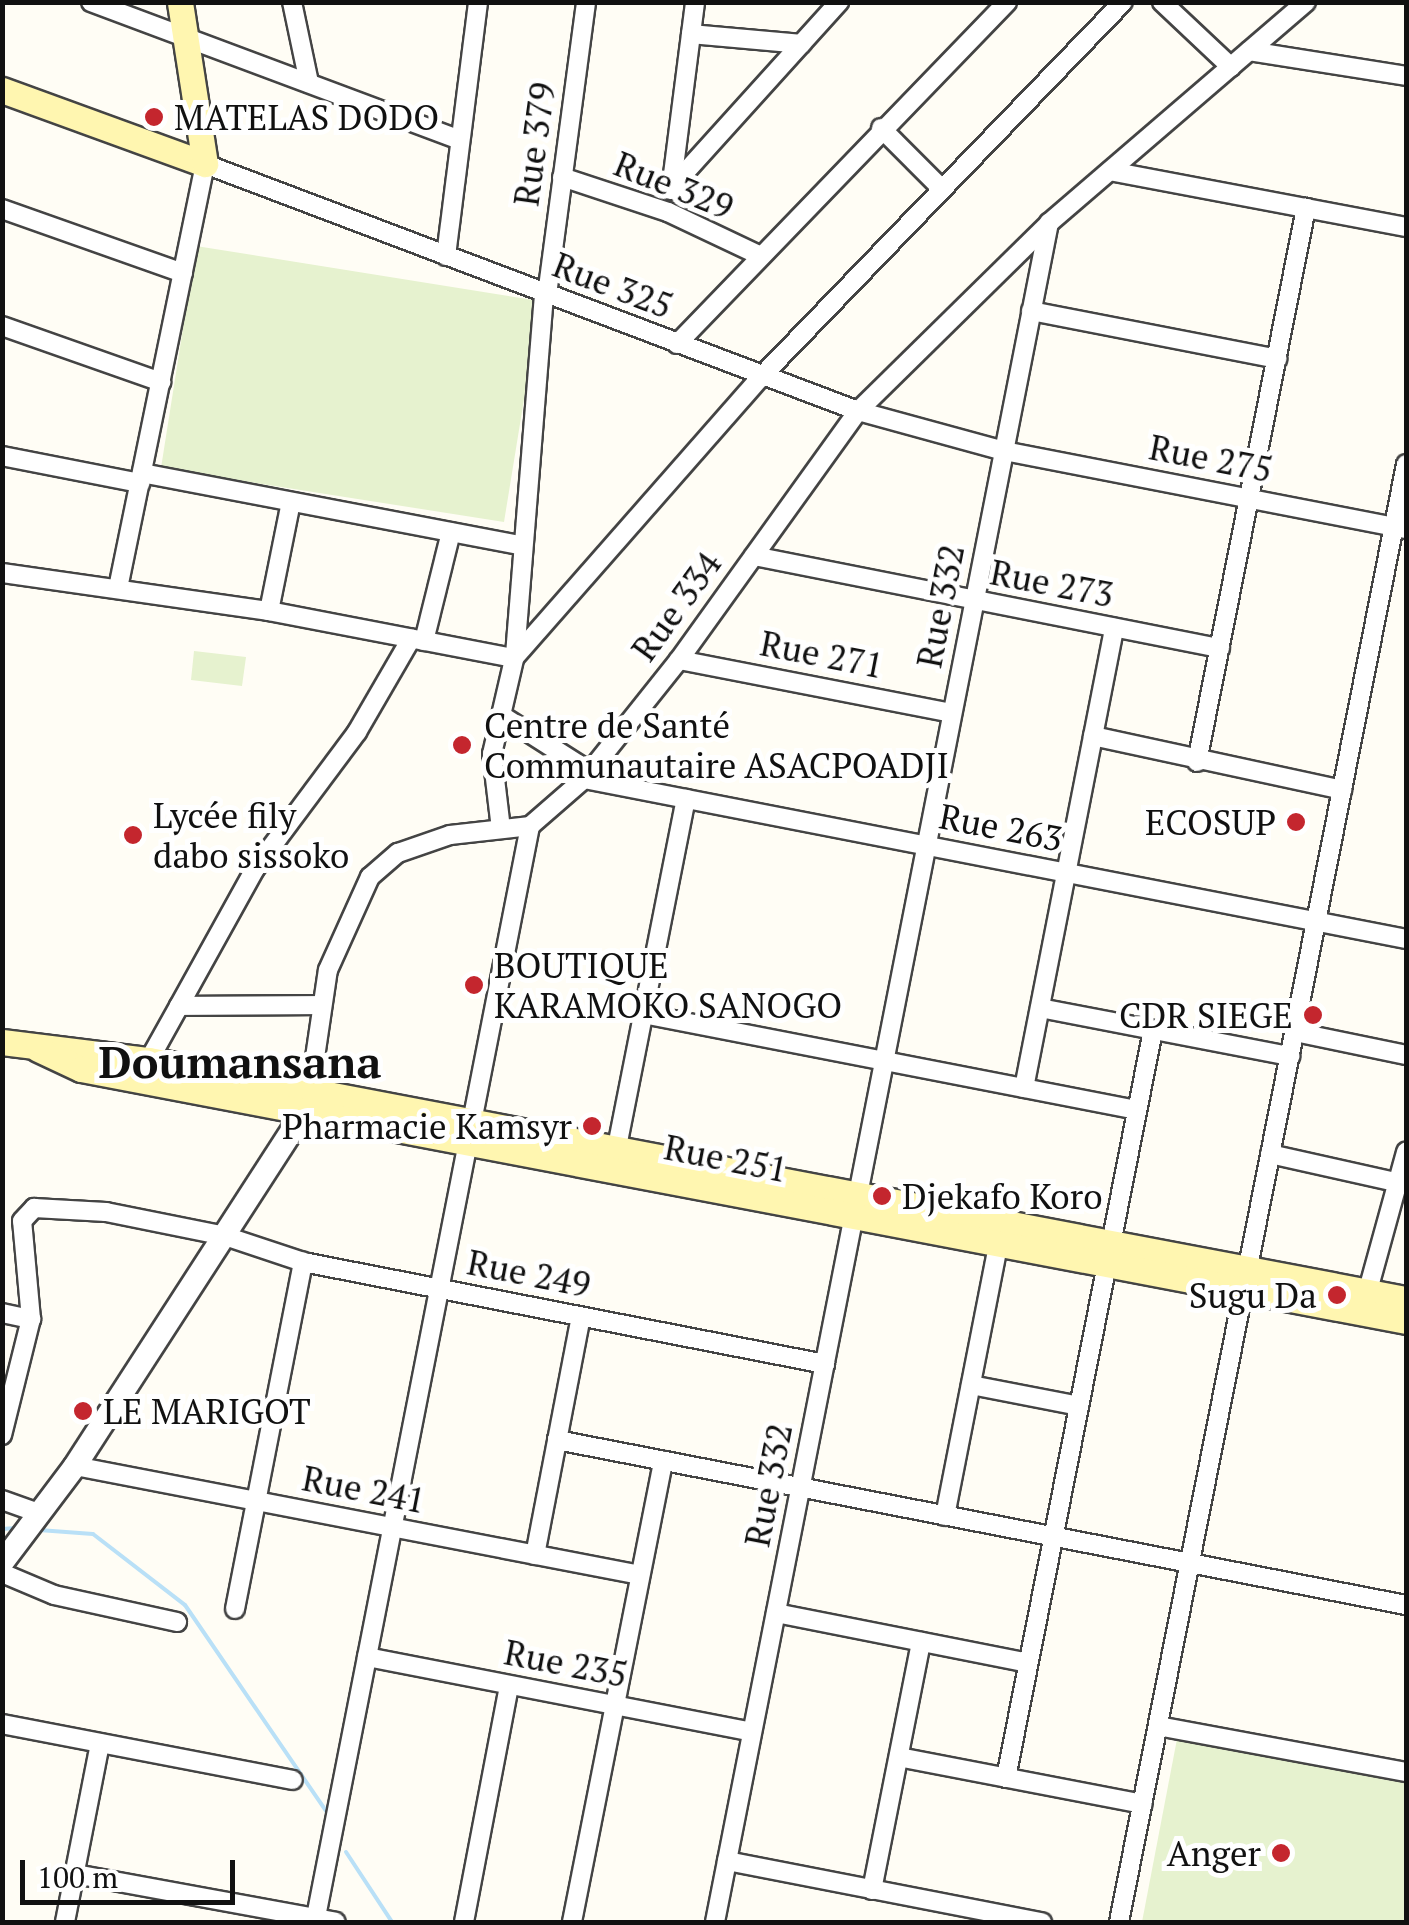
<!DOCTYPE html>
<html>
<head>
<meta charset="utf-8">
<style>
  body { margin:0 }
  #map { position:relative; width:1409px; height:1925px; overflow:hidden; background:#fffdf5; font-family:"PT Serif",serif }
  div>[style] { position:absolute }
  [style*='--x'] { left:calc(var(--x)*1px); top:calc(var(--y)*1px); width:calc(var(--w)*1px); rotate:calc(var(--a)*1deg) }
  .pitch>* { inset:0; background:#e6f2cf }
  .stream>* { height:4px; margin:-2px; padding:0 2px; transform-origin:2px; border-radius:2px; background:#b9e0f7 }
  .roads { filter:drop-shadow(2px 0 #444) drop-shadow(-2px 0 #444) drop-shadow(0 2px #444) drop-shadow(0 -2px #444) }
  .minor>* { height:18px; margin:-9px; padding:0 9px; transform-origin:9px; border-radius:9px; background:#fff }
  .tertiary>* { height:22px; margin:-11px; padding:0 11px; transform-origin:11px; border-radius:11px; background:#fff }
  .secondary>* { height:25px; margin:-12.5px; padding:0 12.5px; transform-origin:12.5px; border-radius:12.5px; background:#fff6b0 }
  .dots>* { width:28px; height:28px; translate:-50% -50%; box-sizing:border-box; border:5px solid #fff; border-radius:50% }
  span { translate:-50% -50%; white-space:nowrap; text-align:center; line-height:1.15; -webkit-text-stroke:10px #fff; paint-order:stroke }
  .poi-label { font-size:35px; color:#111 }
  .left { translate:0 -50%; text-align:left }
  .right { translate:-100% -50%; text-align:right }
  .street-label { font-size:35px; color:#111 }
  .district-label { font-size:45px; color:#111; font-weight:700 }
  .frame { position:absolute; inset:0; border:5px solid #111; pointer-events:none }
  .scale { position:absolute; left:20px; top:1860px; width:215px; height:45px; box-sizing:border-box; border:5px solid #111; border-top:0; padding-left:12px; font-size:30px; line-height:35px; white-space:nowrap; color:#111; -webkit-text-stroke:8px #fff; paint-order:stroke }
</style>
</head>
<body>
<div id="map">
  <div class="pitch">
    <i style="clip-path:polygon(196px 246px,540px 301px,504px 522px,161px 468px)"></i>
    <i style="clip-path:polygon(194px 651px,246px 657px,242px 686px,191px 680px)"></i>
    <i style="clip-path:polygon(1177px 1739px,1406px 1783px,1406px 1922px,1142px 1922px)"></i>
  </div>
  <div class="stream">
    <i style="--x:2;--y:1529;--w:14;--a:-4"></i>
    <i style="--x:39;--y:1530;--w:54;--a:4.2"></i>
    <i style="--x:93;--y:1534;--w:116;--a:37.7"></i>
    <i style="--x:185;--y:1605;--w:255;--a:55.6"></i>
    <i style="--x:346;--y:1852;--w:84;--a:56.7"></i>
  </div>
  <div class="roads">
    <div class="minor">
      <i style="--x:91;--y:2;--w:394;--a:20.5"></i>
      <i style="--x:292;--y:2;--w:83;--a:78.1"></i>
      <i style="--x:1162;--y:2;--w:95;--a:43.3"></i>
      <i style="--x:691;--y:34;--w:111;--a:5.1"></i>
      <i style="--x:1249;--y:51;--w:159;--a:9"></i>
      <i style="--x:881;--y:128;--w:83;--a:45"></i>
      <i style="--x:1110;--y:171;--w:301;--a:10.7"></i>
      <i style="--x:562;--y:177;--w:112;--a:18.3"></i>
      <i style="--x:668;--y:212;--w:103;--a:25.3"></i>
      <i style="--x:671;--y:188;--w:251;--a:-47.9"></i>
      <i style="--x:671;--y:190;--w:190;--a:-82.7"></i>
      <i style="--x:2;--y:209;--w:192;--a:19.5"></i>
      <i style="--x:446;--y:256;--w:256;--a:-82.8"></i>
      <i style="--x:547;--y:295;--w:296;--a:-82.4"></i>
      <i style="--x:1031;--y:311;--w:251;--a:11"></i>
      <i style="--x:2;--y:326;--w:169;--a:19.4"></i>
      <i style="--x:677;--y:344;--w:475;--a:-46"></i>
      <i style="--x:2;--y:456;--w:141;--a:11.1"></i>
      <i style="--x:142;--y:473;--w:385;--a:10.8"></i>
      <i style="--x:754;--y:556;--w:475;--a:11.2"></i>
      <i style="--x:2;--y:573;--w:270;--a:8.1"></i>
      <i style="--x:269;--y:611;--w:249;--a:10.9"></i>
      <i style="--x:514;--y:658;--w:374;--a:-48.7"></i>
      <i style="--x:761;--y:377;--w:521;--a:-46.01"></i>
      <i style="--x:118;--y:588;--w:433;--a:-78.4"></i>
      <i style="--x:205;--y:164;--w:698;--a:20.72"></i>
      <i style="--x:858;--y:411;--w:151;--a:15.3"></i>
      <i style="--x:1004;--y:451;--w:409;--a:11"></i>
      <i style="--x:269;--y:611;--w:111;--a:-78.6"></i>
      <i style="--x:424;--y:641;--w:112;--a:-76.1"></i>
      <i style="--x:679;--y:660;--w:278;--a:11"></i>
      <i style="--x:501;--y:715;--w:104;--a:32.5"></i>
      <i style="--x:1093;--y:736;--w:255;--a:12.2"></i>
      <i style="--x:1197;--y:762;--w:565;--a:-78.87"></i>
      <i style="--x:584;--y:779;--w:837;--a:11.01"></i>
      <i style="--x:530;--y:826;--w:72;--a:-41"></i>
      <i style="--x:584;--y:779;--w:152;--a:-51.4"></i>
      <i style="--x:679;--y:660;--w:307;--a:-54.3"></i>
      <i style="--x:858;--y:411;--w:268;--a:-44.5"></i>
      <i style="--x:1049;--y:223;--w:339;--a:-40.7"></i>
      <i style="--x:501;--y:829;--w:76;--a:-96.8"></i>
      <i style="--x:492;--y:754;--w:102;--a:-76.9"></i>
      <i style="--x:515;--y:655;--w:362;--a:-85.4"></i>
      <i style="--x:179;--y:1006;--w:157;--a:-61"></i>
      <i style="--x:255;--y:869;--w:171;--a:-53.3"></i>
      <i style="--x:357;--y:732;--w:108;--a:-59.9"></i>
      <i style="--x:1040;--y:1008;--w:255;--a:10.9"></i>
      <i style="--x:643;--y:1014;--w:503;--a:11"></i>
      <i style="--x:1295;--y:1032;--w:113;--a:11.7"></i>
      <i style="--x:149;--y:1060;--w:62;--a:-60.9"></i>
      <i style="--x:179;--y:1006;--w:140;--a:-0.4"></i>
      <i style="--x:1024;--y:1088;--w:469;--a:-78.9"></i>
      <i style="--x:309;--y:1098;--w:129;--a:-81.6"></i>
      <i style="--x:328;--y:970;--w:102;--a:-65.7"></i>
      <i style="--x:370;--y:877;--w:37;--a:-41"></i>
      <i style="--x:398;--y:853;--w:55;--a:-19.1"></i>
      <i style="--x:450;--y:835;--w:81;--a:-6.4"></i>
      <i style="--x:1270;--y:1154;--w:133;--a:12.6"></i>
      <i style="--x:615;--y:1157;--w:365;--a:-78.8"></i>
      <i style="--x:1365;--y:1301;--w:155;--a:-74.6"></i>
      <i style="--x:2;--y:1313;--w:30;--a:12"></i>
      <i style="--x:971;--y:1385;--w:110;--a:11"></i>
      <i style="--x:2;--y:1435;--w:120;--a:-76"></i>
      <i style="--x:31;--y:1319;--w:98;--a:-95.2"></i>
      <i style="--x:22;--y:1221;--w:18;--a:-47"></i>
      <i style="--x:34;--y:1208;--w:72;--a:3.2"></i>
      <i style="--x:106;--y:1212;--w:121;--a:11.4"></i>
      <i style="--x:225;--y:1236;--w:82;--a:18.4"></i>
      <i style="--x:303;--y:1262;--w:532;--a:11.06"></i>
      <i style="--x:557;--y:1440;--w:865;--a:11"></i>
      <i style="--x:75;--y:1466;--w:575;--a:10.92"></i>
      <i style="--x:2;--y:1500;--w:41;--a:19.7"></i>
      <i style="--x:945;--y:1516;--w:285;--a:-78.9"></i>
      <i style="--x:535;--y:1555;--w:242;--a:-79.1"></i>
      <i style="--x:2;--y:1573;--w:56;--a:22.9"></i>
      <i style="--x:54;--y:1595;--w:126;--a:12.4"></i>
      <i style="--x:235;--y:1609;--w:354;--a:-78.9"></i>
      <i style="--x:776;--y:1613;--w:257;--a:11.2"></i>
      <i style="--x:367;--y:1657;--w:392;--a:11"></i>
      <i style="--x:2;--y:1724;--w:296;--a:10.9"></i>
      <i style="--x:1158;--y:1726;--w:252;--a:10.5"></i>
      <i style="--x:899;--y:1757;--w:248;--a:10.9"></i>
      <i style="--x:1006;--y:1778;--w:762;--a:-78.88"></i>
      <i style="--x:727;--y:1861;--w:321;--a:11"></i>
      <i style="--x:75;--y:1874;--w:265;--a:10.4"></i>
      <i style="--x:872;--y:1890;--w:253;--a:-78.8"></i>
      <i style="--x:65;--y:1922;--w:182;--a:-78.9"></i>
      <i style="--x:315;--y:1922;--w:1117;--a:-78.9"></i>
      <i style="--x:464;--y:1922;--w:241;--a:-79.2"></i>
      <i style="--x:572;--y:1922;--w:470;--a:-78.8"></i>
      <i style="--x:715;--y:1922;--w:1732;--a:-78.88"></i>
      <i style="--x:1119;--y:1922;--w:1486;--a:-78.86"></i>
    </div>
    <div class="tertiary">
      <i style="--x:2;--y:1563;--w:121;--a:-53"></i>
      <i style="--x:75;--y:1466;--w:424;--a:-57.1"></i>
    </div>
    <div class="secondary">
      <i style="--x:2;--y:90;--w:216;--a:20"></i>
      <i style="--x:205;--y:164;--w:164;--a:-98.8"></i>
      <i style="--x:2;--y:1042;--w:148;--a:7"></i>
      <i style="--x:149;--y:1060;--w:1280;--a:10.77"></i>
      <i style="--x:38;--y:1049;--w:47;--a:24.9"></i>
      <i style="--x:81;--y:1069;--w:1349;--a:10.77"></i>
    </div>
  </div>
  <div class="dots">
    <i style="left:154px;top:117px;background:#c4262e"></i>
    <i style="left:462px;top:745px;background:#c4262e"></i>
    <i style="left:1296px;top:822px;background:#c4262e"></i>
    <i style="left:133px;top:835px;background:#c4262e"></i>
    <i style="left:474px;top:985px;background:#c4262e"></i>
    <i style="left:1313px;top:1015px;background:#c4262e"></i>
    <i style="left:592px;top:1126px;background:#c4262e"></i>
    <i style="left:882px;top:1196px;background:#c4262e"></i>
    <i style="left:1337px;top:1295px;background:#c4262e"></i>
    <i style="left:83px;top:1411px;background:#c4262e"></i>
    <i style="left:1281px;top:1853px;background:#c4262e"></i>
  </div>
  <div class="poi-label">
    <span class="left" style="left:174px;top:117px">MATELAS DODO</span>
    <span class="left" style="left:484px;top:745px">Centre de Santé<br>Communautaire ASACPOADJI</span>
    <span class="left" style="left:153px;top:835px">Lycée fily<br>dabo sissoko</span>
    <span class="right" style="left:1276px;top:822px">ECOSUP</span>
    <span class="left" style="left:494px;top:985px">BOUTIQUE<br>KARAMOKO SANOGO</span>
    <span class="right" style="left:1293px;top:1015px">CDR SIEGE</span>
    <span class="right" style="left:572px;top:1126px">Pharmacie Kamsyr</span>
    <span class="left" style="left:902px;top:1196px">Djekafo Koro</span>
    <span class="right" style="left:1317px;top:1295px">Sugu Da</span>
    <span class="left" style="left:103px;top:1411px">LE MARIGOT</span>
    <span class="right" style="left:1261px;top:1853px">Anger</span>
  </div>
  <div class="street-label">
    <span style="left:534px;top:144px;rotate:-82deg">Rue 379</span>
    <span style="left:674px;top:185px;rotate:22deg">Rue 329</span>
    <span style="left:613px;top:285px;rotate:21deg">Rue 325</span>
    <span style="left:1211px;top:458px;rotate:11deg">Rue 275</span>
    <span style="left:1052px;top:583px;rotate:11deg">Rue 273</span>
    <span style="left:676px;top:606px;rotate:-54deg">Rue 334</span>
    <span style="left:940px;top:606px;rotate:-79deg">Rue 332</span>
    <span style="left:822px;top:654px;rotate:11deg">Rue 271</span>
    <span style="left:1001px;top:827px;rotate:11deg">Rue 263</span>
    <span style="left:726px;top:1158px;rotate:11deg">Rue 251</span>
    <span style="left:529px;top:1273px;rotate:11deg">Rue 249</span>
    <span style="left:768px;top:1485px;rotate:-79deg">Rue 332</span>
    <span style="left:364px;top:1489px;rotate:11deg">Rue 241</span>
    <span style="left:566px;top:1663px;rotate:11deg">Rue 235</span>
  </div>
  <div class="district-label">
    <span style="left:240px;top:1062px">Doumansana</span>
  </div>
  <div class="frame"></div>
  <div class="scale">100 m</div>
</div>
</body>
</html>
